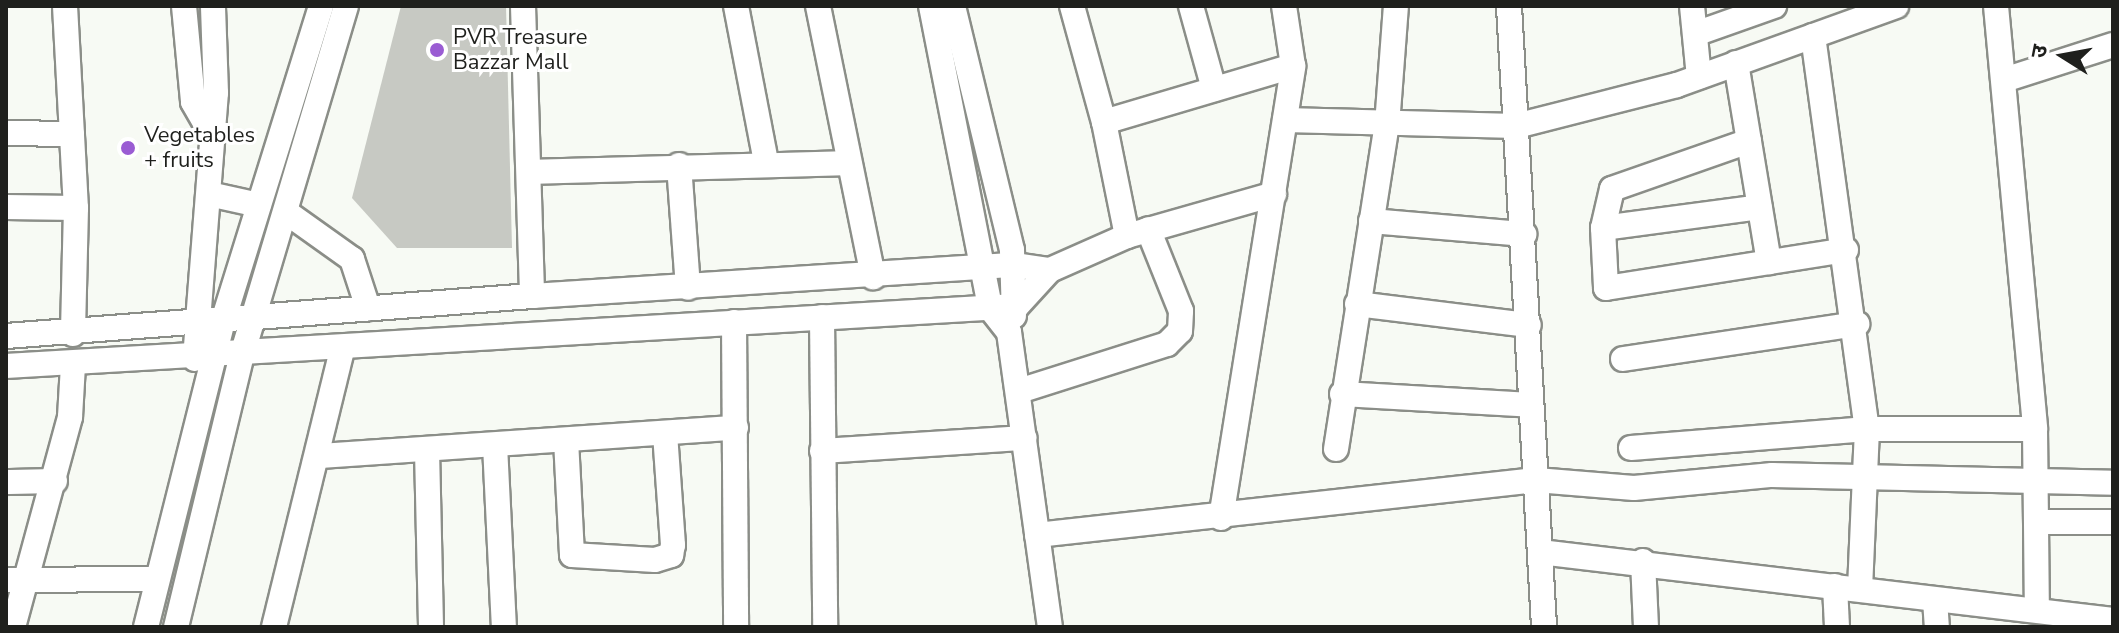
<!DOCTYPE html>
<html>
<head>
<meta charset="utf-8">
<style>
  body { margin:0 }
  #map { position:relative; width:2119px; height:633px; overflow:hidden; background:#f7faf4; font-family:"Nunito Sans","Noto Sans Devanagari",sans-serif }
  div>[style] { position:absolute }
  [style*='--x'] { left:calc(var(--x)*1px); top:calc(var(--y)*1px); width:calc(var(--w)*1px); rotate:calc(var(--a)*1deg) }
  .building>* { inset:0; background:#c7c9c3 }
  .roads { filter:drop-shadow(2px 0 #8b8e88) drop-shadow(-2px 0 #8b8e88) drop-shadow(0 2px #8b8e88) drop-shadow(0 -2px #8b8e88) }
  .minor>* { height:24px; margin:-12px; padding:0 12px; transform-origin:12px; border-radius:12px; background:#fff }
  .dots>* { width:22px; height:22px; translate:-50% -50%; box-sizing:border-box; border:4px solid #fff; border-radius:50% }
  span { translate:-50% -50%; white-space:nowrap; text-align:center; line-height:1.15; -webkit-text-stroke:6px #fff; paint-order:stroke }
  .poi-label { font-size:22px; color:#1f201d }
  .left { translate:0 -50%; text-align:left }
  .frame { position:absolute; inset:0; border:8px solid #1f201d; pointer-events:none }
  .north { position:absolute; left:2023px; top:16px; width:80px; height:80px; -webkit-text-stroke:6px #fff; paint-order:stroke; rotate:281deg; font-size:22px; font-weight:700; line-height:32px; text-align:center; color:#1f201d }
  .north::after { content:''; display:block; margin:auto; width:28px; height:36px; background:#1f201d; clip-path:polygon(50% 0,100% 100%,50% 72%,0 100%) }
</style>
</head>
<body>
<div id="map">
  <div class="building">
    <i style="clip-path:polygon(401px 6px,506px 6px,512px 248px,397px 248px,352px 198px)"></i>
  </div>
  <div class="roads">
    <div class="minor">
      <i style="--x:65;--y:6;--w:202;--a:86.9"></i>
      <i style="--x:76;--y:208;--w:126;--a:91.4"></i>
      <i style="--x:184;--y:6;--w:96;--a:84.6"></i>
      <i style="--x:193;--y:102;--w:34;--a:60"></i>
      <i style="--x:523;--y:6;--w:290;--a:88.2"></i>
      <i style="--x:736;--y:6;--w:159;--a:79.1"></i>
      <i style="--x:818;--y:6;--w:277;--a:78.5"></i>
      <i style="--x:931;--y:6;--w:308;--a:78.9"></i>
      <i style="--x:990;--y:308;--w:31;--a:52"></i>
      <i style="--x:1009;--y:332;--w:298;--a:82.1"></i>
      <i style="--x:953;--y:6;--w:251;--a:76.4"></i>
      <i style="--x:1012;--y:250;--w:66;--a:88.3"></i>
      <i style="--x:1072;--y:6;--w:120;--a:74.6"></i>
      <i style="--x:1191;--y:6;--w:86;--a:74.5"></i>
      <i style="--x:1509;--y:6;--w:622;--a:86.77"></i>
      <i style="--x:1692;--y:6;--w:71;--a:84.4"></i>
      <i style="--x:1996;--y:6;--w:425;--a:84.7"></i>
      <i style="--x:2035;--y:429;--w:181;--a:89.4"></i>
      <i style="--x:1695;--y:34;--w:84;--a:-19.5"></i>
      <i style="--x:1813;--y:36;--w:397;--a:82.2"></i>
      <i style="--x:1867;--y:429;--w:160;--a:92.5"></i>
      <i style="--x:1736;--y:63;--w:202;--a:80.6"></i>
      <i style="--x:2004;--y:80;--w:114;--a:-17.8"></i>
      <i style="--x:1285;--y:120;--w:231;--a:1.5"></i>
      <i style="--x:1516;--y:126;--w:166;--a:-14.3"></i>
      <i style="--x:1677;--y:85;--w:233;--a:-19.8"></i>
      <i style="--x:6;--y:133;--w:66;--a:0.9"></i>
      <i style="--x:1749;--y:141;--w:145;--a:160.7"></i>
      <i style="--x:1612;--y:189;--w:40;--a:103"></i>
      <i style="--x:1603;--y:228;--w:60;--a:87.1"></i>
      <i style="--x:1606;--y:288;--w:243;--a:-9"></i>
      <i style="--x:679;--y:165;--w:123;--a:85.8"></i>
      <i style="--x:530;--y:172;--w:319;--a:-1.6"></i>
      <i style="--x:209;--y:194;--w:51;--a:12.4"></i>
      <i style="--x:6;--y:207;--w:70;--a:0.8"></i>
      <i style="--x:286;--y:212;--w:81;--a:35.5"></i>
      <i style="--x:352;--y:259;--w:52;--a:71.9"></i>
      <i style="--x:1371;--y:221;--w:154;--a:4.9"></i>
      <i style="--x:1603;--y:228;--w:158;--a:-7.6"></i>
      <i style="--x:1127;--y:236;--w:116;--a:-101.4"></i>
      <i style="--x:1104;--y:122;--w:197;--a:-16.5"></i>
      <i style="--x:1050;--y:270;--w:84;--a:-23.8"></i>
      <i style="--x:1127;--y:236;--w:153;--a:-15.9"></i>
      <i style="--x:1357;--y:304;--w:173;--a:7"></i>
      <i style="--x:822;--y:317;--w:310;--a:89.4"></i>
      <i style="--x:734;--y:322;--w:305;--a:89.6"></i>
      <i style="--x:6;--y:336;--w:528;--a:-4.35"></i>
      <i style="--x:532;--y:296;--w:483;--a:-3.7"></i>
      <i style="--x:1014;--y:265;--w:36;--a:8"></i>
      <i style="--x:1050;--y:270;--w:49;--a:132.5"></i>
      <i style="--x:1017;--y:306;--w:1013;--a:176.6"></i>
      <i style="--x:195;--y:359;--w:267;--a:-85.5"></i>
      <i style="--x:216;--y:93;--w:87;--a:-92"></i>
      <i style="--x:1623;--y:359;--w:237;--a:-8.5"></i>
      <i style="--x:1019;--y:391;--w:155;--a:-17.6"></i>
      <i style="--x:1167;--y:344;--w:18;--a:-45"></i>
      <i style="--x:1180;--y:331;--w:20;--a:-87"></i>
      <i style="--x:1181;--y:311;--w:88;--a:-111.9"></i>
      <i style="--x:1342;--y:394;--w:189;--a:3.3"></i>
      <i style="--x:566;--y:440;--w:115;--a:87"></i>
      <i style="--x:572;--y:555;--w:83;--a:3.4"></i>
      <i style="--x:655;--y:560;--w:17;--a:-17"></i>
      <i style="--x:671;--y:555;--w:10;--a:-79"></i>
      <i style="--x:673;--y:545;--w:112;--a:-94.1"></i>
      <i style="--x:495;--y:445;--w:182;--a:87.2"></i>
      <i style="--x:1631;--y:448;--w:237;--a:-4.6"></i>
      <i style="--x:1867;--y:429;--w:168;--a:0"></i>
      <i style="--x:1336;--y:449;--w:328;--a:-81.1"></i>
      <i style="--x:1387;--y:125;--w:119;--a:-85.7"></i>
      <i style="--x:427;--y:450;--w:177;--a:88.7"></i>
      <i style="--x:822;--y:451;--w:203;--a:-3.7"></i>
      <i style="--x:320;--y:456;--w:417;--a:-3.9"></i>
      <i style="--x:6;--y:482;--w:49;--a:-1.2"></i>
      <i style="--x:1221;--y:518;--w:458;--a:-80.9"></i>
      <i style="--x:1293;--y:66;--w:61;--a:-98.5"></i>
      <i style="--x:2037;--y:522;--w:76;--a:0"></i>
      <i style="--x:1037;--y:535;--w:502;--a:-6.29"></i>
      <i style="--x:1536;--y:480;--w:98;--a:4.7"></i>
      <i style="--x:1634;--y:488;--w:139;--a:-5.4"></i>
      <i style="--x:1772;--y:475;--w:341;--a:1.3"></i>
      <i style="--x:1540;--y:552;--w:577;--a:6.77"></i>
      <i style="--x:1643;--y:561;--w:66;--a:87.4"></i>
      <i style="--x:6;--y:580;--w:150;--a:-0.4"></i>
      <i style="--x:1835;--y:586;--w:41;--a:87.2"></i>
      <i style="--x:1935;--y:600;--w:27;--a:86"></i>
      <i style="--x:13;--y:627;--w:218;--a:-74.8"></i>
      <i style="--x:70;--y:417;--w:52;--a:-86.7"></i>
      <i style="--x:146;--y:627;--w:316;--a:-75.9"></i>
      <i style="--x:223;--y:321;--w:330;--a:-72.7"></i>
      <i style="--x:176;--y:627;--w:280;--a:-76.4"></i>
      <i style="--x:242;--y:355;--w:364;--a:-73.4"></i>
      <i style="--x:274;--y:627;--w:288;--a:-76.2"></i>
    </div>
  </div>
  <div class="dots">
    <i style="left:437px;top:50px;background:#9a5cd3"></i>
    <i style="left:128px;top:148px;background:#9a5cd3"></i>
  </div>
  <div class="poi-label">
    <span class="left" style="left:453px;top:50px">PVR Treasure<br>Bazzar Mall</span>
    <span class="left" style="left:144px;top:148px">Vegetables<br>+ fruits</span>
  </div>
  <div class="frame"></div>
  <div class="north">उ</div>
</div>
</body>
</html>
